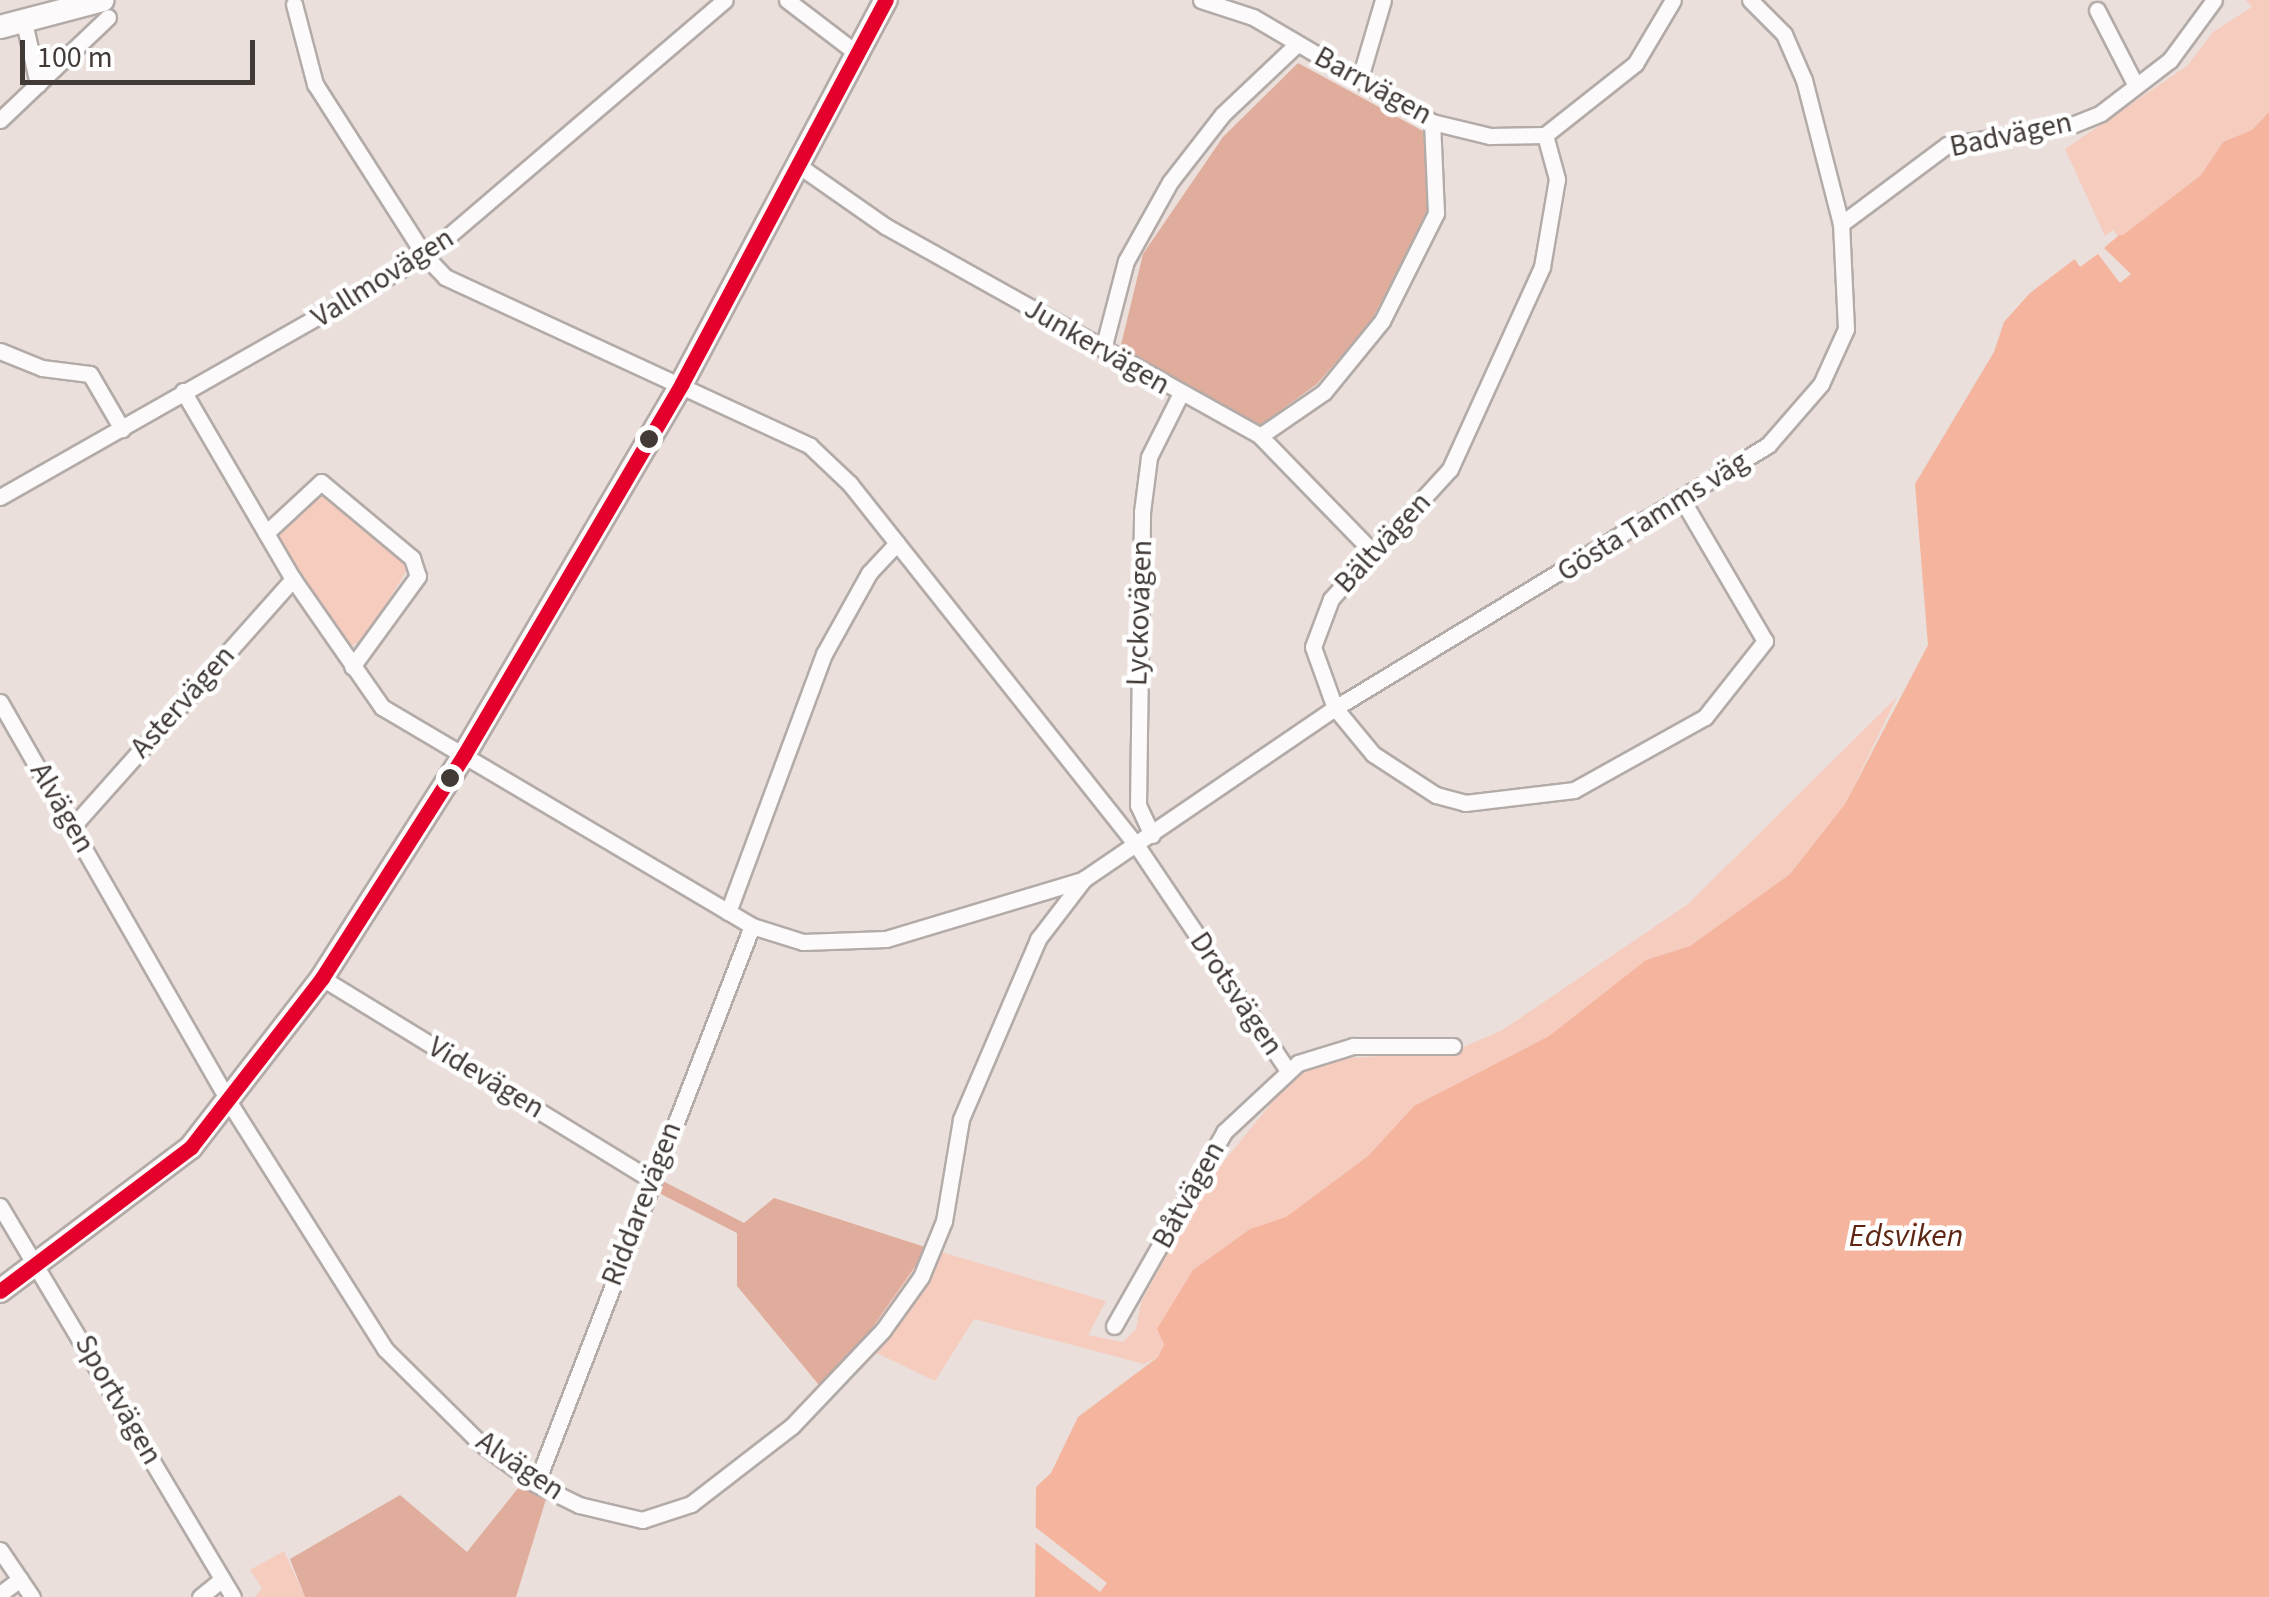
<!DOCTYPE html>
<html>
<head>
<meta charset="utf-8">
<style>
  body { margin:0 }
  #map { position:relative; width:2269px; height:1597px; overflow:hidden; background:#eadfdb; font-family:"Source Sans 3",sans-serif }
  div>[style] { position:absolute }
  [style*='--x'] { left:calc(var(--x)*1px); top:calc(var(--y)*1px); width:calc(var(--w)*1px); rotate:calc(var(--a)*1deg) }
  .green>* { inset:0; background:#f6ccbf }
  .forest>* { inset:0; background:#e0ac9b }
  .water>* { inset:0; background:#f5b49d }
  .pier>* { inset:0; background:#eadfdb }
  .roads { filter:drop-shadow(2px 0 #b3aba8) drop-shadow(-2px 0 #b3aba8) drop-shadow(0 2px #b3aba8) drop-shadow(0 -2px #b3aba8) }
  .street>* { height:15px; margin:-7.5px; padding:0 7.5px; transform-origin:7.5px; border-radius:7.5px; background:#fcfafa }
  .secondary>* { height:22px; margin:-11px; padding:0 11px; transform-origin:11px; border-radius:11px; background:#fcfafa }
  .bus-1>* { height:15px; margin:-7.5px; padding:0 7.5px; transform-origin:7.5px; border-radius:7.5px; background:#e4002b }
  .dots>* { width:28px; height:28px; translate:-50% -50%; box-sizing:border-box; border:5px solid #fff; border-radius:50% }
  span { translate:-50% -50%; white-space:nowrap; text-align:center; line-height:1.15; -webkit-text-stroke:9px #fff; paint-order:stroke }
  .street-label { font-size:30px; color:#423a37 }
  .water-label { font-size:32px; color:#5e2613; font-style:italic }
  .scale { position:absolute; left:20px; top:40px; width:235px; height:45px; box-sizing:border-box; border:5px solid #423a37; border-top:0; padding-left:12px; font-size:30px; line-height:35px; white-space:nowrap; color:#423a37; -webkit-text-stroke:8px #fff; paint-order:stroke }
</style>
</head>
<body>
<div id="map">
  <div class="green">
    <i style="clip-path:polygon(2246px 0,2269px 0,2269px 112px,2252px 130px,2223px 142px,2201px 175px,2123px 235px,2105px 236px,2065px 149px,2187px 66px,2213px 32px,2252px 7px)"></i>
    <i style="clip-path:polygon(328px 495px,402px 558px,407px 570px,366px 638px,347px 648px,278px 535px,314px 497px)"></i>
    <i style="clip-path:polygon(1897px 697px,1845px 804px,1790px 874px,1690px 946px,1646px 960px,1549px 1036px,1414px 1106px,1368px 1156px,1286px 1217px,1250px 1229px,1193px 1270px,1158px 1357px,1144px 1364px,974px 1319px,935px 1381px,860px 1345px,928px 1248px,1106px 1301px,1088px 1335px,1123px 1342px,1136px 1329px,1141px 1302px,1207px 1182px,1287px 1084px,1313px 1066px,1339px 1059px,1456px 1050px,1501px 1031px,1688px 904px)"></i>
    <i style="clip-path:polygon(284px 1551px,305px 1597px,255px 1597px,262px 1588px,250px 1570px)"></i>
  </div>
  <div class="forest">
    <i style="clip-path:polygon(1298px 63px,1423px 131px,1431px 207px,1370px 323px,1317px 384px,1259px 426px,1120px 349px,1143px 254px,1223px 137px)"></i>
    <i style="clip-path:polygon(659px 1179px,744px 1223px,774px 1198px,928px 1248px,860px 1345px,819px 1385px,737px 1286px,737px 1233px,653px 1190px)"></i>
    <i style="clip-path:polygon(523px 1482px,547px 1496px,516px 1597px,305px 1597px,290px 1559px,400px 1495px,467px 1552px)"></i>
  </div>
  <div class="water">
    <i style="clip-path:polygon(2269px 112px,2269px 1597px,1035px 1597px,1036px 1487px,1051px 1473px,1078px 1417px,1158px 1357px,1164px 1344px,1157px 1329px,1193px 1270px,1250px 1229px,1286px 1217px,1368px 1156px,1414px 1106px,1549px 1036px,1646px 960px,1690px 946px,1790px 874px,1845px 804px,1928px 645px,1915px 484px,1994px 352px,2004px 322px,2030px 293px,2105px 236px,2123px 235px,2201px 175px,2223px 142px,2252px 130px)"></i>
  </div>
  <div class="pier">
    <i style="clip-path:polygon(2113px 230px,2118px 236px,2104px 248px,2131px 274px,2120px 283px,2098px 254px,2080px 267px,2074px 258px)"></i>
    <i style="clip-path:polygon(1034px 1526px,1107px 1583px,1100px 1592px,1031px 1539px)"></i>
  </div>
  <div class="roads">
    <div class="street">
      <i style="--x:787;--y:0;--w:91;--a:37.4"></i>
      <i style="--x:1201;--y:0;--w:55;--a:18.1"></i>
      <i style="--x:1253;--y:17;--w:208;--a:30.4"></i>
      <i style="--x:1432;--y:122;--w:60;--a:13.6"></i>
      <i style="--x:1490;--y:136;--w:55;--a:-1"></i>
      <i style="--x:1545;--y:135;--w:115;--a:-38.3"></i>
      <i style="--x:1635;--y:64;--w:74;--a:-59.3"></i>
      <i style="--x:294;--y:4;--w:83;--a:75.3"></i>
      <i style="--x:315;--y:84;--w:204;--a:57.4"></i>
      <i style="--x:425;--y:256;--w:29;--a:46"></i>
      <i style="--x:445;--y:277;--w:402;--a:24.8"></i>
      <i style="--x:810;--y:446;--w:55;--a:43.5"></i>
      <i style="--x:850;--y:484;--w:462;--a:51.6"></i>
      <i style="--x:1137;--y:846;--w:271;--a:56.1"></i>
      <i style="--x:2097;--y:10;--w:85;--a:62.8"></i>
      <i style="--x:24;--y:22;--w:64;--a:77.3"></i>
      <i style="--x:1360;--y:78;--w:81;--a:-73.6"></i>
      <i style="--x:0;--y:120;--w:149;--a:-43.6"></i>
      <i style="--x:1545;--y:135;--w:46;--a:74.7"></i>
      <i style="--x:1557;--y:179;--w:89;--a:99.7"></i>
      <i style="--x:1542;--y:267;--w:222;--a:114.5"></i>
      <i style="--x:1450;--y:469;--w:176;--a:132.5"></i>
      <i style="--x:1331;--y:599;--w:51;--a:110.6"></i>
      <i style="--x:1313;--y:647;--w:65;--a:70.2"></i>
      <i style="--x:1335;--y:708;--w:60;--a:50.4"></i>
      <i style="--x:1373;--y:754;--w:75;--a:33.1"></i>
      <i style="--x:1436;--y:795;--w:30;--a:15"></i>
      <i style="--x:1465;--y:803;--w:110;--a:-6.8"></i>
      <i style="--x:1574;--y:790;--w:150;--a:-29.1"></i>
      <i style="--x:1705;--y:717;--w:97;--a:-51.7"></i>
      <i style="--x:1765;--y:641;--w:162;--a:-120.4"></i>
      <i style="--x:802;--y:168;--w:101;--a:34.9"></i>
      <i style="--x:885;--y:226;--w:430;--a:29.2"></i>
      <i style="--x:1260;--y:436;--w:159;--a:45.8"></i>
      <i style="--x:1841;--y:224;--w:132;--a:-36.7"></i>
      <i style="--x:1947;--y:145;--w:127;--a:-9.1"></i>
      <i style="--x:2072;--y:125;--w:31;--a:-22"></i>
      <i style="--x:2101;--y:113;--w:87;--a:-37.5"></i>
      <i style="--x:2170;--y:60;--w:74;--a:-53.7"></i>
      <i style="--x:1103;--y:349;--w:91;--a:-75.4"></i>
      <i style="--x:1126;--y:261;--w:90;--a:-60.9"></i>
      <i style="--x:1170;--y:182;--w:86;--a:-52.1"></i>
      <i style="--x:1223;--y:114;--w:102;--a:-43.4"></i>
      <i style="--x:0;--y:351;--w:45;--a:22"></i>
      <i style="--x:42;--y:368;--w:48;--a:7.1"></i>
      <i style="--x:90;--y:374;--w:64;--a:59.8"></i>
      <i style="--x:183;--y:391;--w:218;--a:59.7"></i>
      <i style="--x:293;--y:579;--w:156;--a:55.2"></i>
      <i style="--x:382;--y:707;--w:430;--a:30.6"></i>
      <i style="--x:752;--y:926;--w:53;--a:17.4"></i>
      <i style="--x:803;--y:942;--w:83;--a:-2.1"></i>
      <i style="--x:886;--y:939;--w:206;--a:-16.7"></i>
      <i style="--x:1260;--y:436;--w:78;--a:-34.5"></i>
      <i style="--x:1324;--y:392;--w:92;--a:-50.8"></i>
      <i style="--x:1382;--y:321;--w:121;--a:-63.4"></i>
      <i style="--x:1436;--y:213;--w:91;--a:-92.5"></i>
      <i style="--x:0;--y:497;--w:489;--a:-29.6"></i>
      <i style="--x:425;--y:256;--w:394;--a:-40.5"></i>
      <i style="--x:266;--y:533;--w:75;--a:-42.8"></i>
      <i style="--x:321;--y:482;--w:119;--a:39.9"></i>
      <i style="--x:412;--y:558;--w:19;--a:72"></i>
      <i style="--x:418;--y:576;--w:112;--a:126"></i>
      <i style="--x:0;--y:702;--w:461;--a:60.2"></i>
      <i style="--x:229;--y:1102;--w:292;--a:57.7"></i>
      <i style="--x:385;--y:1349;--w:134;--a:44.7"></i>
      <i style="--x:480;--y:1443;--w:69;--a:36.2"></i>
      <i style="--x:536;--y:1484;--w:48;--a:26"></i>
      <i style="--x:579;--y:1505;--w:65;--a:13.4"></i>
      <i style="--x:642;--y:1520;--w:52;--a:-18.1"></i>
      <i style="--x:691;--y:1504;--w:128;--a:-37.7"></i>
      <i style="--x:792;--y:1426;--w:132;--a:-46.5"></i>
      <i style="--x:883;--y:1330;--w:65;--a:-54.4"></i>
      <i style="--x:921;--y:1277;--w:61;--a:-67.7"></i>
      <i style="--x:944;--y:1221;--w:103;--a:-80.5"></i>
      <i style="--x:961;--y:1119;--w:196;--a:-66.8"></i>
      <i style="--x:1038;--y:939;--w:76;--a:-52.5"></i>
      <i style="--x:1084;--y:879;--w:304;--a:-34.3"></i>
      <i style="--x:1335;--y:708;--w:507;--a:-31.27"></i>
      <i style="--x:1768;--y:445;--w:81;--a:-49"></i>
      <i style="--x:1821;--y:384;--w:60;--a:-65.6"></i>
      <i style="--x:1846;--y:329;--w:105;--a:-92.7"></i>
      <i style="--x:1841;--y:224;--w:149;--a:-104.4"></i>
      <i style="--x:1804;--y:80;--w:50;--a:-113.5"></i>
      <i style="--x:1784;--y:34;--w:48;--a:-135"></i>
      <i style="--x:73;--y:826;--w:331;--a:-48.3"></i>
      <i style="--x:1152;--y:835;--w:33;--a:-115"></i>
      <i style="--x:1138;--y:805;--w:293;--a:-89.2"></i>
      <i style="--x:1142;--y:512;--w:55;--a:-82.7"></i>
      <i style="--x:1149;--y:457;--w:69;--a:-63.4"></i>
      <i style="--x:728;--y:912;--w:275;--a:-69.6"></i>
      <i style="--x:824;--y:654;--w:93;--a:-60.9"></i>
      <i style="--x:869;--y:573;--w:41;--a:-47"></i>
      <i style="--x:322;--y:978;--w:385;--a:31.5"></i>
      <i style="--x:0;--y:1206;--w:455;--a:59.2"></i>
      <i style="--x:1114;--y:1326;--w:223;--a:-60.4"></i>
      <i style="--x:1224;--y:1132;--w:101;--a:-43"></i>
      <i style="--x:1298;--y:1063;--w:58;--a:-17.2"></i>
      <i style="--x:1353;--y:1046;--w:100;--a:0"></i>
      <i style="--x:536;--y:1484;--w:598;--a:-68.84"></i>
      <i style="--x:0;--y:1550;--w:57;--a:55.8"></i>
      <i style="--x:0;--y:1594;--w:25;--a:-37"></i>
      <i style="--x:200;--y:1597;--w:26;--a:-39"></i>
    </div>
    <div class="secondary">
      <i style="--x:0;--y:27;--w:106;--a:-14.7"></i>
      <i style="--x:0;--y:1291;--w:239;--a:-37"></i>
      <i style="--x:191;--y:1147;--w:214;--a:-52.2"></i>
      <i style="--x:322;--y:978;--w:264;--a:-57.5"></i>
      <i style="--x:464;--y:755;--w:431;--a:-59.6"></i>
      <i style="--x:682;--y:383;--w:434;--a:-62"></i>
    </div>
  </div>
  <div class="bus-1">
    <i style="--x:0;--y:1291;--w:239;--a:-37"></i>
    <i style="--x:191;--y:1147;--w:214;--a:-52.2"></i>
    <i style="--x:322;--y:978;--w:264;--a:-57.5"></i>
    <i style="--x:464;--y:755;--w:431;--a:-59.6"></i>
    <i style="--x:682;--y:383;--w:434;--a:-62"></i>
  </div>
  <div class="dots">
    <i style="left:649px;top:439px;background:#423a37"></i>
    <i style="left:450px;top:778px;background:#423a37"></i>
  </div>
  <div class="street-label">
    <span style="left:1373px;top:86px;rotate:29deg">Barrvägen</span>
    <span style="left:2011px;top:135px;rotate:-12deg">Badvägen</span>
    <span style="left:383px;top:278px;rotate:-32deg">Vallmovägen</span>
    <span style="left:1097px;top:347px;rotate:30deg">Junkervägen</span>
    <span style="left:1653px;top:517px;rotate:-32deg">Gösta Tamms väg</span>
    <span style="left:1383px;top:543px;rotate:-47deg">Bältvägen</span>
    <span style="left:1140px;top:613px;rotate:-88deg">Lyckovägen</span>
    <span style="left:183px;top:702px;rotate:-48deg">Astervägen</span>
    <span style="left:62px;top:808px;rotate:60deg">Alvägen</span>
    <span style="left:1236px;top:994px;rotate:56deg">Drotsvägen</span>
    <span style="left:486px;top:1078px;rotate:31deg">Videvägen</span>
    <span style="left:1189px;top:1195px;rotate:-61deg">Båtvägen</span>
    <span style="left:642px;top:1204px;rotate:-69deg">Riddarevägen</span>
    <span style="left:118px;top:1400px;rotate:60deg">Sportvägen</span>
    <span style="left:520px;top:1466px;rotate:34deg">Alvägen</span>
  </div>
  <div class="water-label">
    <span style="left:1906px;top:1236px">Edsviken</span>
  </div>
  <div class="scale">100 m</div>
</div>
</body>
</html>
